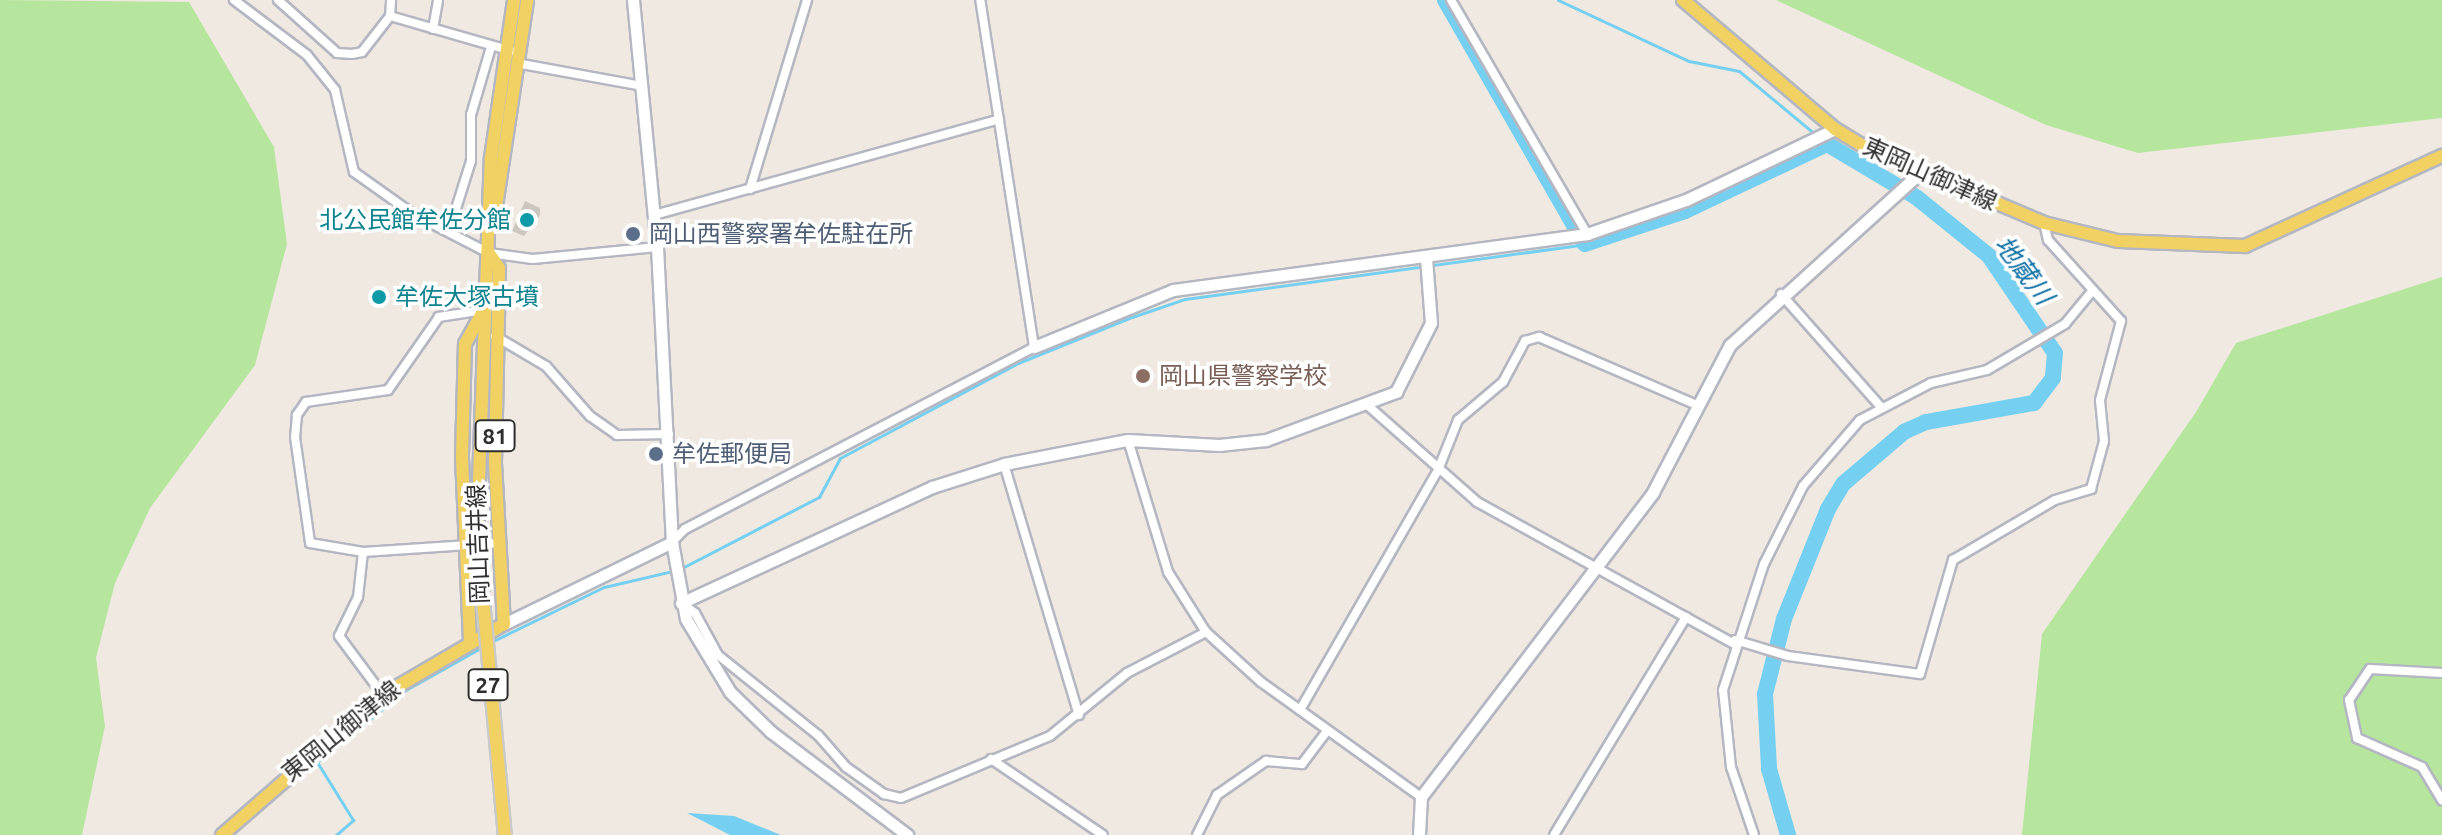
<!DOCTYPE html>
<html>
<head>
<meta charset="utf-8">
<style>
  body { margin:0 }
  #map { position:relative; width:2442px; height:835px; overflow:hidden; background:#efe9e1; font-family:Ubuntu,"Noto Sans JP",sans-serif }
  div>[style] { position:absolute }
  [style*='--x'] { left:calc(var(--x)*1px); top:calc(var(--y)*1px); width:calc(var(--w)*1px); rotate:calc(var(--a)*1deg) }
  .green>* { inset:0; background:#b6e59e }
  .water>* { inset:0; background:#75cff0 }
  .stream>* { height:3px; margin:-1.5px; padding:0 1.5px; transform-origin:1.5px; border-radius:1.5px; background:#75cff0 }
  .river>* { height:16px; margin:-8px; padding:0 8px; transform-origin:8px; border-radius:8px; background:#75cff0 }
  .building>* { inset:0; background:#cbc7bf }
  .roads { filter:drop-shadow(2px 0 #b4b7c1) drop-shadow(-2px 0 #b4b7c1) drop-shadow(0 2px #b4b7c1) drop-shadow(0 -2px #b4b7c1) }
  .street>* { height:8px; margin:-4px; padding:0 4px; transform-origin:4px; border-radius:4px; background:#fff }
  .secondary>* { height:11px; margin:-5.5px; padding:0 5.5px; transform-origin:5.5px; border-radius:5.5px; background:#fff }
  .primary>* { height:12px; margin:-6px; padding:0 6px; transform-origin:6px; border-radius:6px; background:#f2d163 }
  .bridges { filter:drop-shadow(2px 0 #c9c9c9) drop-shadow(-2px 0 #c9c9c9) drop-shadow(0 2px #c9c9c9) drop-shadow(0 -2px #c9c9c9) }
  .primary-bridge>* { height:12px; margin:-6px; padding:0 6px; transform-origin:6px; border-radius:6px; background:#f2d163 }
  .dots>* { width:22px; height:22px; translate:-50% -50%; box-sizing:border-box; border:4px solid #fff; border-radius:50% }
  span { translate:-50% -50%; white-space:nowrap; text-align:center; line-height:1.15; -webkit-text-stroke:7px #fff; paint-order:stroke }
  .shield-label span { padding:2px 6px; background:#fff; border:2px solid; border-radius:6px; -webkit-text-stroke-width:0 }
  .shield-label { font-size:22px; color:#2e2e2e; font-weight:700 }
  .street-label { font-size:24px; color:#2e2e2e }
  .culture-label { font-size:24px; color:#0d838f }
  .right { translate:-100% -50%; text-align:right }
  .left { translate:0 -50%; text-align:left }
  .service-label { font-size:24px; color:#4e5e75 }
  .education-label { font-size:24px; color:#785e54 }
  .water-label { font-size:26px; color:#0d6fa3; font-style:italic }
</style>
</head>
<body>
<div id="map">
  <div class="green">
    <i style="clip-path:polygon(0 0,189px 2px,274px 147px,287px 244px,255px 365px,150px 508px,115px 583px,96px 658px,105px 726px,82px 835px,0 835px)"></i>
    <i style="clip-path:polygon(1776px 0,2442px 0,2442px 118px,2138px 153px,2046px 125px)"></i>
    <i style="clip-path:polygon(2442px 277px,2442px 835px,2022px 835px,2042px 634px,2196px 412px,2236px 343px)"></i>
  </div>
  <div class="water">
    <i style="clip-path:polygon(687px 813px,734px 816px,781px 835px,730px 835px)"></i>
  </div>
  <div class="stream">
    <i style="--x:1558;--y:0;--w:145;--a:25"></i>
    <i style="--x:1689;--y:61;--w:51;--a:11.3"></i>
    <i style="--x:1739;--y:71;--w:114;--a:39.7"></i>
    <i style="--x:680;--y:569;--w:157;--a:-27.4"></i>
    <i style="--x:819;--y:497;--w:44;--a:-61.7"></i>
    <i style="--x:840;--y:458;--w:202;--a:-28.1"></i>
    <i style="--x:1018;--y:363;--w:123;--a:-22"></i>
    <i style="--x:1132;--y:317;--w:56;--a:-18.8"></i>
    <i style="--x:1185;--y:299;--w:404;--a:-7.8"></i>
    <i style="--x:491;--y:642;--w:126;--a:-26"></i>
    <i style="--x:604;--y:587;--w:71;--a:-13.1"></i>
    <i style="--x:336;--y:835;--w:23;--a:-41"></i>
    <i style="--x:353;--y:820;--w:68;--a:-121.8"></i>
    <i style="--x:317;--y:762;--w:112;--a:-39.2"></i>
    <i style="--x:404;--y:691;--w:92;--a:-29.4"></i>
  </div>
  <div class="river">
    <i style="--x:1445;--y:0;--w:281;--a:60.2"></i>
    <i style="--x:1585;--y:244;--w:105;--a:-18.3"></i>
    <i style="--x:1685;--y:211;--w:157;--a:-25.3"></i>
    <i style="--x:1827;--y:144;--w:104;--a:30.8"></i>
    <i style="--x:1916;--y:197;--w:94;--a:38.9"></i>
    <i style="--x:1989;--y:256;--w:117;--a:55.8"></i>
    <i style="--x:2055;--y:353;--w:25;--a:95"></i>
    <i style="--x:2053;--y:378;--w:31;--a:127"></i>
    <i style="--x:2034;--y:403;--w:110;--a:170"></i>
    <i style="--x:1926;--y:422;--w:24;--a:156"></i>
    <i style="--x:1904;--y:432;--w:80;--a:139.6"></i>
    <i style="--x:1843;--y:484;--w:29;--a:121"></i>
    <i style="--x:1828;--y:509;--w:118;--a:111.8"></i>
    <i style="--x:1784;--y:619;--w:77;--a:104.2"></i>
    <i style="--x:1765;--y:694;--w:75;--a:86.9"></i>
    <i style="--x:1769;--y:769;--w:69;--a:73.9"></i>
  </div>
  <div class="building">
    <i style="clip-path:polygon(525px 201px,540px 208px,540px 215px,524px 236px,512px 231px)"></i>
  </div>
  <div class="roads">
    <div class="street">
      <i style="--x:234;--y:0;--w:91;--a:37"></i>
      <i style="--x:307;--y:55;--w:45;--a:51.3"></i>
      <i style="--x:335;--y:90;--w:84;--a:77"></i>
      <i style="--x:354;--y:172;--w:72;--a:35.4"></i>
      <i style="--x:413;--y:214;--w:85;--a:27.2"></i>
      <i style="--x:489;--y:253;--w:44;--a:7.8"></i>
      <i style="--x:533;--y:259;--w:125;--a:-5.5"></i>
      <i style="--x:278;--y:0;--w:79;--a:41.9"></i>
      <i style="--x:337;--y:53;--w:15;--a:4"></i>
      <i style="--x:352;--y:54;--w:10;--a:-11"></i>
      <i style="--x:362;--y:52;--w:46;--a:-52.1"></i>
      <i style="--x:390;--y:16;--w:16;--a:-86"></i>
      <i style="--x:1451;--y:0;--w:271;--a:59.8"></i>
      <i style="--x:390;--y:16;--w:126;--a:16.1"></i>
      <i style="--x:433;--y:29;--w:29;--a:-80"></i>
      <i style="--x:516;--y:63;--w:128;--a:10.3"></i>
      <i style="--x:750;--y:189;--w:197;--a:-73.2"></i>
      <i style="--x:654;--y:215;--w:358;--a:-15.5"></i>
      <i style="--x:449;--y:231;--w:73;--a:-72.6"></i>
      <i style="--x:471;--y:161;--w:46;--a:-90"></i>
      <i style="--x:471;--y:115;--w:71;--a:-73.6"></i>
      <i style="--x:1781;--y:294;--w:149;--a:48.5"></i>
      <i style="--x:484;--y:310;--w:46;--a:171.2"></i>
      <i style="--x:439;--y:317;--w:89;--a:124.9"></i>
      <i style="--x:388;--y:390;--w:83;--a:171.7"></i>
      <i style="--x:306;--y:402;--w:16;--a:125"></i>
      <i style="--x:297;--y:415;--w:22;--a:95"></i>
      <i style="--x:295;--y:437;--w:107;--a:81.9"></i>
      <i style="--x:310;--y:543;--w:54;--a:9.6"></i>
      <i style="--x:363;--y:552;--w:136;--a:-3.8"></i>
      <i style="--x:495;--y:336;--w:59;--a:30.5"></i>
      <i style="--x:546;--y:366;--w:67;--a:48.7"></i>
      <i style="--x:590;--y:416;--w:33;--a:35"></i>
      <i style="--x:617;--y:435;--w:52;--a:-1.1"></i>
      <i style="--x:1366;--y:404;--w:148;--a:41.4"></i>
      <i style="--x:1477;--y:502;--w:294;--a:28.9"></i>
      <i style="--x:1128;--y:440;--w:138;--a:73.1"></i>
      <i style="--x:1168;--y:572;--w:71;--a:57.7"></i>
      <i style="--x:1206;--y:632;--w:74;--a:42.3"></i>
      <i style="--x:1261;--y:682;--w:197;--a:35.7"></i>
      <i style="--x:1004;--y:464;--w:262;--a:73.4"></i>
      <i style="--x:672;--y:542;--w:18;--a:-45"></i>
      <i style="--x:685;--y:529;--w:394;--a:-27.5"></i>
      <i style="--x:1034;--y:347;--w:351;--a:-98.8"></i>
      <i style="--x:363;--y:552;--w:45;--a:96.3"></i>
      <i style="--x:358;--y:597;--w:43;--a:116"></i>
      <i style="--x:339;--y:636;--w:74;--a:53.3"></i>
      <i style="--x:682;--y:603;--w:16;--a:38"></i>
      <i style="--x:695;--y:613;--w:48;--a:61.3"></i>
      <i style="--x:718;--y:655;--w:128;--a:38.7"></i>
      <i style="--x:818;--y:735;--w:43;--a:48.8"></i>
      <i style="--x:846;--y:767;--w:47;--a:35.4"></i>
      <i style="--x:884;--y:794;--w:17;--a:13"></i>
      <i style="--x:901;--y:798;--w:161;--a:-22.6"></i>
      <i style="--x:1050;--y:736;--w:99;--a:-39.3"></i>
      <i style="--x:1127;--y:673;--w:89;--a:-27.4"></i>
      <i style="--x:1735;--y:640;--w:55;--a:16.8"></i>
      <i style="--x:1788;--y:656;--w:133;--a:7.8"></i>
      <i style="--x:1920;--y:674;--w:119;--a:-73.9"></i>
      <i style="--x:1953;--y:560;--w:118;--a:-30.5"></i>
      <i style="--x:2055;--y:500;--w:38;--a:-17"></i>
      <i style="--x:2091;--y:489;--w:50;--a:-74.8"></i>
      <i style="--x:2104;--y:441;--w:41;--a:-95.6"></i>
      <i style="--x:2100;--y:400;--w:82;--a:-75.1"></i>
      <i style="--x:2121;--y:321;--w:109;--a:-132"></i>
      <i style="--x:2048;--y:240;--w:17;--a:-103"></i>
      <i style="--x:2442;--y:673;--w:72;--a:-176.8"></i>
      <i style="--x:2370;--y:669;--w:37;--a:124"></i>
      <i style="--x:2349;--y:700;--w:39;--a:78"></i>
      <i style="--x:2357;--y:738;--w:71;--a:24"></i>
      <i style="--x:2422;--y:767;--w:39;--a:59"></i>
      <i style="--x:1300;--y:710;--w:277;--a:-60.1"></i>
      <i style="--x:1438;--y:470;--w:54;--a:-68.2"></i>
      <i style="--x:1458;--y:420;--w:59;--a:-40.2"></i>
      <i style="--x:1503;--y:382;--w:47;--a:-61.8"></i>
      <i style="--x:1525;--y:341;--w:15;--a:-16"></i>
      <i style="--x:1539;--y:337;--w:174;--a:23.3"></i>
      <i style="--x:991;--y:759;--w:135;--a:34.2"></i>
      <i style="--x:1197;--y:835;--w:45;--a:-63.4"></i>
      <i style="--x:1217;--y:795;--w:60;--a:-34.8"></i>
      <i style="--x:1266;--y:761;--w:36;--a:5"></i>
      <i style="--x:1302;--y:764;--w:41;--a:-52.9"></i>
      <i style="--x:1554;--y:835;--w:255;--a:-58.8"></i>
      <i style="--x:1754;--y:835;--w:72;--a:-108.7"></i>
      <i style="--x:1731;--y:767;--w:77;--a:-95.9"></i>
      <i style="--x:1723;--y:690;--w:133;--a:-72"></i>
      <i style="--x:1764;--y:564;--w:87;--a:-63.4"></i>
      <i style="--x:1803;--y:486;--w:87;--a:-49.2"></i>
      <i style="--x:1860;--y:420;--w:80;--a:-27.5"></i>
      <i style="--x:1931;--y:383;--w:57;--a:-13.1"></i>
      <i style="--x:1987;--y:370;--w:91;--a:-30.5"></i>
      <i style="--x:2065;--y:324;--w:44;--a:-50.5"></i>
    </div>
    <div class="secondary">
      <i style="--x:633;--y:0;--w:248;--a:84.5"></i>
      <i style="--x:657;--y:247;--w:295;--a:87.1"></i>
      <i style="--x:672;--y:542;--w:78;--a:79.7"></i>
      <i style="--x:686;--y:619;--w:85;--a:58.9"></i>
      <i style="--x:730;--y:692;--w:57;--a:44.3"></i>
      <i style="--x:771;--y:732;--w:171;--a:37.1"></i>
      <i style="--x:1034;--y:347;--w:150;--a:-22.3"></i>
      <i style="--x:1173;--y:290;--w:418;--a:-7.7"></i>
      <i style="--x:1587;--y:234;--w:105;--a:-19"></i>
      <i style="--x:1686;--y:200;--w:165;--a:-25.5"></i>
      <i style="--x:681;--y:603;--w:277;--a:-24.8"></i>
      <i style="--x:932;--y:487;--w:76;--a:-17.7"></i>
      <i style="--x:1004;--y:464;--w:126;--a:-11"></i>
      <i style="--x:1128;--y:440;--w:91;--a:3.1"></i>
      <i style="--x:1219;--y:445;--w:47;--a:-6.1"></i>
      <i style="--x:1266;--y:440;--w:139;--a:-20.3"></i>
      <i style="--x:1396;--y:392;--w:77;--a:-63.1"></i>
      <i style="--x:1431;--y:323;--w:65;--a:-94.4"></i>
      <i style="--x:504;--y:624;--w:187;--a:-26"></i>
      <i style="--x:1419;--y:835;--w:38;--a:-87"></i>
      <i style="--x:1421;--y:797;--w:383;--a:-52.7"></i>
      <i style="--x:1653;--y:492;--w:166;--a:-62.4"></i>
      <i style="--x:1730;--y:345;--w:258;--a:-42.2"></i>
    </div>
    <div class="primary">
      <i style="--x:1683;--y:0;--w:199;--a:40.3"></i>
      <i style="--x:1835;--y:129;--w:35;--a:31"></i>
      <i style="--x:1865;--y:147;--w:194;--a:23"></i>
      <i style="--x:2044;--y:223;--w:76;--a:13.7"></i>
      <i style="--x:2118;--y:241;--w:127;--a:2.3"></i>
      <i style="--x:2245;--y:246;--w:217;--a:-24.6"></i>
      <i style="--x:496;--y:206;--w:208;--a:-81.4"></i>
      <i style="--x:477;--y:535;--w:377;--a:-87.9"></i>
      <i style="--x:491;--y:158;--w:160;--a:-81.7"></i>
      <i style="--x:470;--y:641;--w:185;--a:-92.5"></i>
      <i style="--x:462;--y:456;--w:112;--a:-88.5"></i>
      <i style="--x:465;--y:344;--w:39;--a:-61"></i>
      <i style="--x:222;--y:835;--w:213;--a:-41"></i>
      <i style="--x:383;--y:695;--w:140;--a:-30.4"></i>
      <i style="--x:504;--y:624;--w:162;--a:-93.2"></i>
      <i style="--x:495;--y:462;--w:194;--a:-88.8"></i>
      <i style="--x:499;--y:268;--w:18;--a:-124"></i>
    </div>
  </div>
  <div class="bridges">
    <div class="primary-bridge">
      <i style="--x:477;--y:535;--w:301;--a:84.7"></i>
    </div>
  </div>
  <div class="dots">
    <i style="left:527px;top:220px;background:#0f9aa8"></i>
    <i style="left:633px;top:234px;background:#5c6f8a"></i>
    <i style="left:379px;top:297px;background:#0f9aa8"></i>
    <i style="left:1143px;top:376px;background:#8d6e63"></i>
    <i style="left:656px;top:454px;background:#5c6f8a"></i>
  </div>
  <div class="shield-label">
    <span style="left:495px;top:436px">81</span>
    <span style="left:488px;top:685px">27</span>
  </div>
  <div class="street-label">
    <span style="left:1930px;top:174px;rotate:24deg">東岡山御津線</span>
    <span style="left:478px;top:544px;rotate:-92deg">岡山吉井線</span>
    <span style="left:341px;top:731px;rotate:-39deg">東岡山御津線</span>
  </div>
  <div class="culture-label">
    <span class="right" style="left:511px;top:220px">北公民館牟佐分館</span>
    <span class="left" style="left:395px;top:297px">牟佐大塚古墳</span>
  </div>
  <div class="service-label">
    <span class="left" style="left:649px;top:234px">岡山西警察署牟佐駐在所</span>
    <span class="left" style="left:672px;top:454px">牟佐郵便局</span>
  </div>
  <div class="education-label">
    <span class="left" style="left:1159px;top:376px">岡山県警察学校</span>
  </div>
  <div class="water-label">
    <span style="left:2024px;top:270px;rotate:53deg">地蔵川</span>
  </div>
</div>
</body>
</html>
